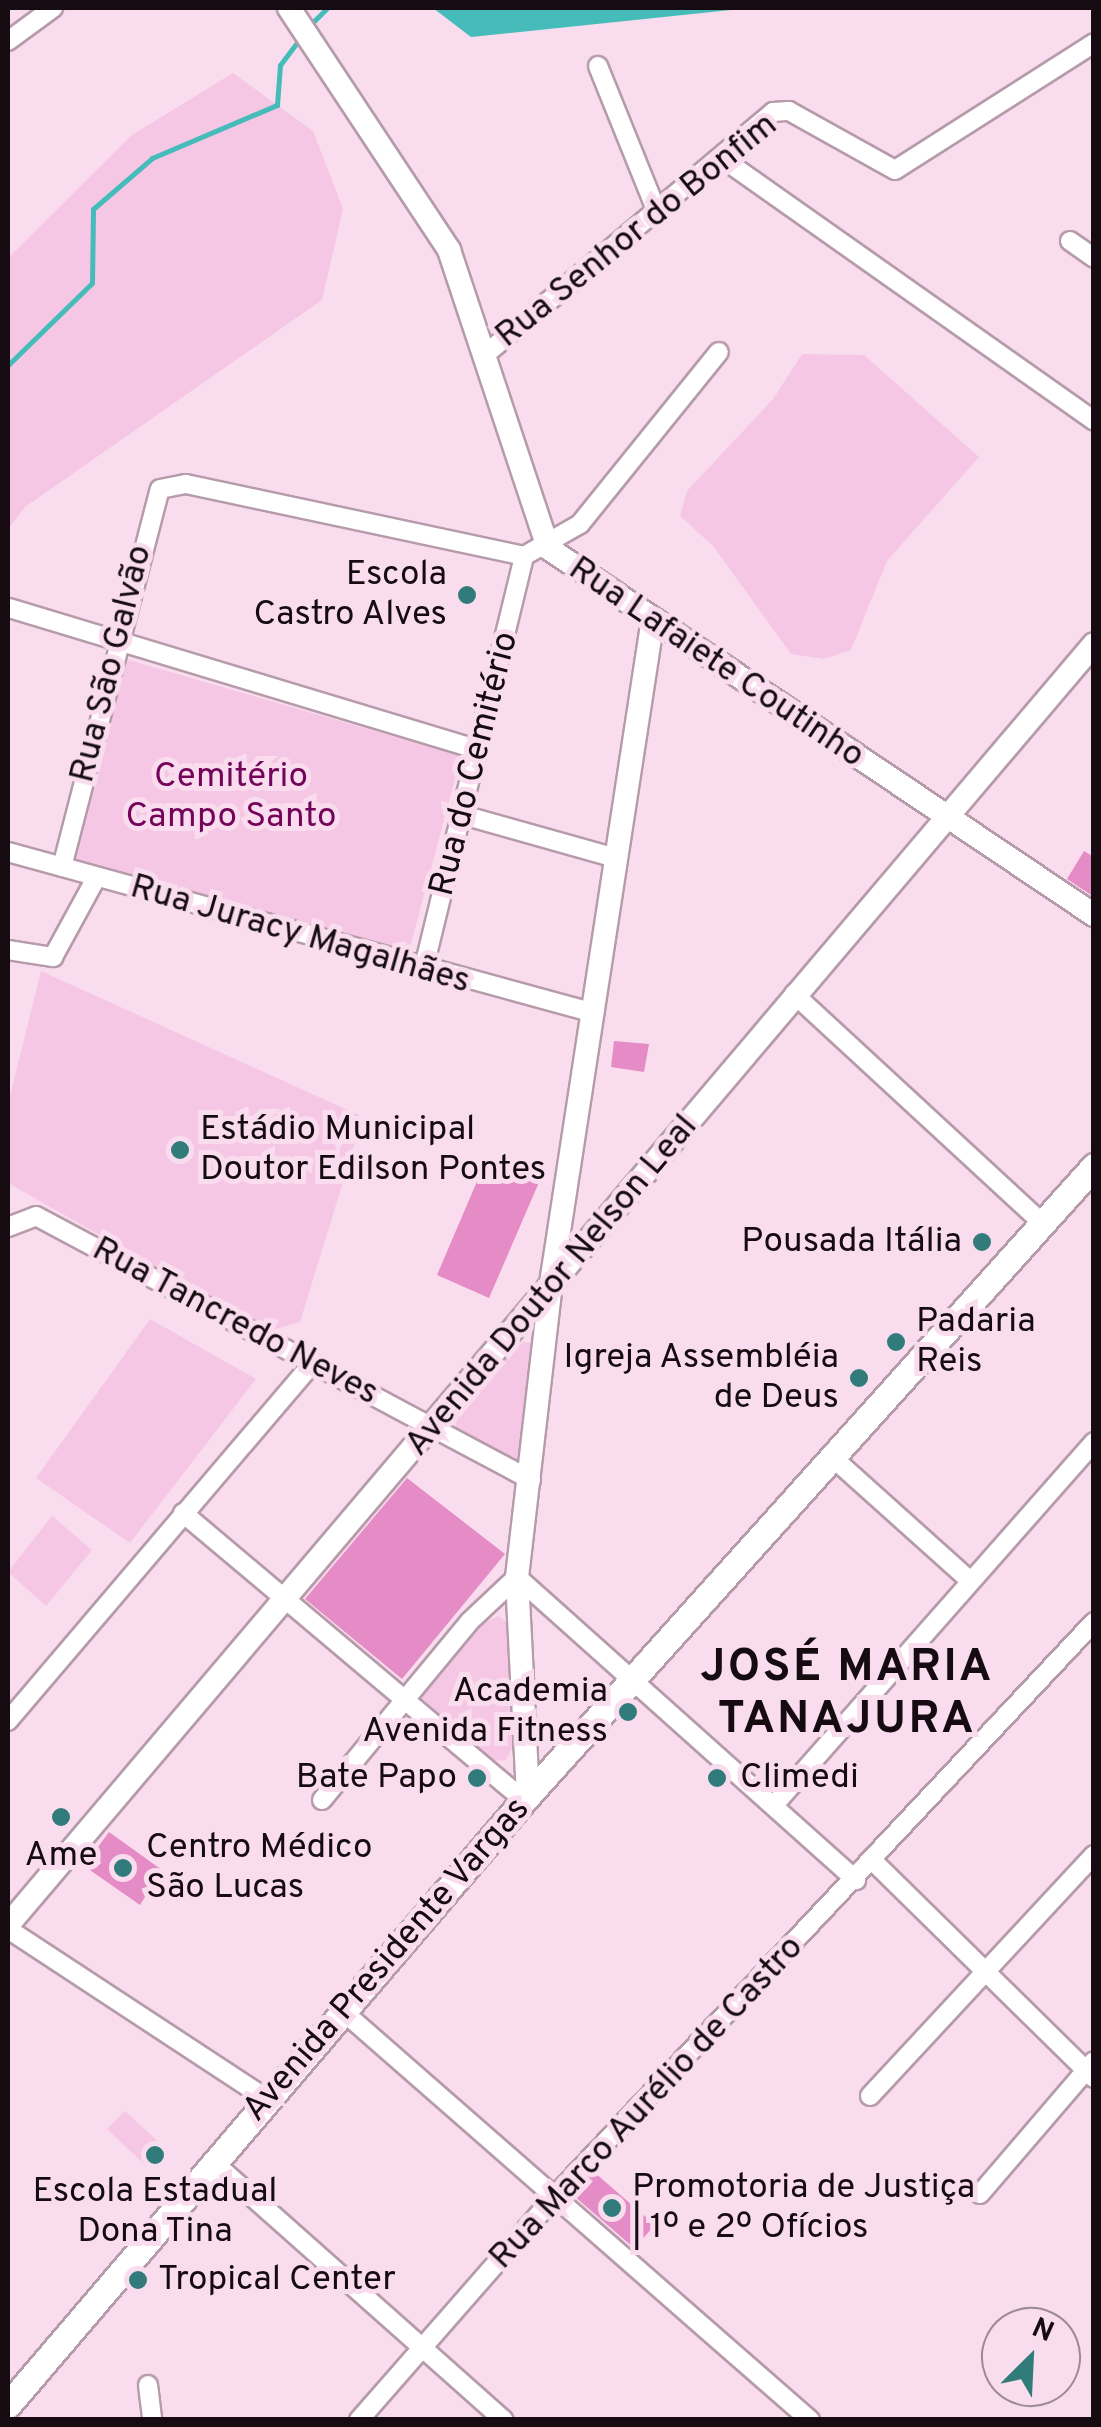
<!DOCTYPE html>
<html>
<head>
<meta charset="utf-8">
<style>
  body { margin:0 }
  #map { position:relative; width:1101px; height:2427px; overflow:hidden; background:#f9ddee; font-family:Overpass,sans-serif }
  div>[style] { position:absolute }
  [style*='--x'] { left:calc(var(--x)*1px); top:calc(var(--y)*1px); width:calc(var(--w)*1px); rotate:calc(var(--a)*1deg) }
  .green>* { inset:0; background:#f6c7e4 }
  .water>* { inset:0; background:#45bbba }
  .stream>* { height:5px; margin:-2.5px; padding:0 2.5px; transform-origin:2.5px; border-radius:2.5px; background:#45bbba }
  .building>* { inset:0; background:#e58bc5 }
  .roads { filter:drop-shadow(2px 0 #b69bab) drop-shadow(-2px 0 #b69bab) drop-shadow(0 2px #b69bab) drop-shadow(0 -2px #b69bab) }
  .street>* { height:18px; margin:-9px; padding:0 9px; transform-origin:9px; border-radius:9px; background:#fff }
  .secondary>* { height:22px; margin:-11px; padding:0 11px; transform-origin:11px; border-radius:11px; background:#fff }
  .primary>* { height:25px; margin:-12.5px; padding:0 12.5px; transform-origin:12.5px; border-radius:12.5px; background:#fff }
  .dots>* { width:28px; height:28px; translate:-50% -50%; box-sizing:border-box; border:5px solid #f9ddee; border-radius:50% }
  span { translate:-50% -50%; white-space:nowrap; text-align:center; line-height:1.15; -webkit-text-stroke:10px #f9ddee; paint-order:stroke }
  .street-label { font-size:35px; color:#150b11 }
  .poi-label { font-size:35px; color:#150b11 }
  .right { translate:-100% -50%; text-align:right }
  .left { translate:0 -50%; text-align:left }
  .park-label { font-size:35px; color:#74045a }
  .district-label { font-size:45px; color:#150b11; font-weight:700; letter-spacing:2.5px }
  .frame { position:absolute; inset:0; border:10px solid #150b11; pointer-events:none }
  .north { position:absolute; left:981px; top:2307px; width:100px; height:100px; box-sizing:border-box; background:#f9ddee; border:2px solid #9e8996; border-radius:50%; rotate:24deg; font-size:28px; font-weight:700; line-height:40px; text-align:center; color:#150b11 }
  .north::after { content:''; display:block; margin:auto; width:35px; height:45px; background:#327b7b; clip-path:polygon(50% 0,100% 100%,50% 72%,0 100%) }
</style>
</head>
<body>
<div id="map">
  <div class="green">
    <i style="clip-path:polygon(233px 73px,313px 131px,343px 209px,322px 300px,25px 507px,8px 529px,8px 258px,132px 135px)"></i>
    <i style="clip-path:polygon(802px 354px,864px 355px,979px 457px,887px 561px,851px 650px,824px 659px,791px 654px,713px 546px,680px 516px,687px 491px,773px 399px)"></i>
    <i style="clip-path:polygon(122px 658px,461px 756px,408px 955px,69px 859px)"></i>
    <i style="clip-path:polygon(41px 971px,363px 1117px,300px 1322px,269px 1331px,8px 1183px,8px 1104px)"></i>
    <i style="clip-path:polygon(150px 1319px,256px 1379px,130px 1543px,36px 1478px)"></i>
    <i style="clip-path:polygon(523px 1342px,535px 1343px,518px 1463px,457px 1435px,455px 1420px,476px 1386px)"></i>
    <i style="clip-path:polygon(52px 1516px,92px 1550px,46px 1606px,8px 1572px)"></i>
    <i style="clip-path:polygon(498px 1616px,509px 1623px,513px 1746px,505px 1761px,493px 1760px,420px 1697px,473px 1629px)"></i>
    <i style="clip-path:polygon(125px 2111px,164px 2147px,146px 2166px,107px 2129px)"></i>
  </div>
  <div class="water">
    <i style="clip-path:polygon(433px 8px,750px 8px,471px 37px)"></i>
  </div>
  <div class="stream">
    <i style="--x:308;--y:27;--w:27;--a:-45"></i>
    <i style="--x:8;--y:365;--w:117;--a:-44.3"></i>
    <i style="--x:92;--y:283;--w:74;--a:-89.2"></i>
    <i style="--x:93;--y:209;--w:78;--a:-40.8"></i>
    <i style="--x:152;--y:158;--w:136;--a:-23"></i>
    <i style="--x:277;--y:105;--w:40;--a:-85.7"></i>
    <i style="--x:280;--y:65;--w:31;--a:-53"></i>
  </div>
  <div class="building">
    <i style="clip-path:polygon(1084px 851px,1094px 857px,1094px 897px,1067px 879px)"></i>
    <i style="clip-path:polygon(614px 1041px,649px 1044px,644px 1072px,611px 1067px)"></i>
    <i style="clip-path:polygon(487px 1158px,540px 1180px,489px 1298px,437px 1275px)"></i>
    <i style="clip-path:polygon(407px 1478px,505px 1554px,402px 1679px,305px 1599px)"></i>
    <i style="clip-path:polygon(109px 1832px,162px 1870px,140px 1905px,84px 1866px)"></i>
    <i style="clip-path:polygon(594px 2172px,655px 2225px,634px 2248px,573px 2195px)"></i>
  </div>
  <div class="roads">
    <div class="street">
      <i style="--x:8;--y:41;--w:56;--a:-36.3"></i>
      <i style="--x:598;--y:66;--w:157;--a:68"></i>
      <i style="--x:723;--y:159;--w:454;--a:35.2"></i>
      <i style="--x:1070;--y:241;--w:29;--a:35"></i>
      <i style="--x:487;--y:353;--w:374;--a:-40.1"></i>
      <i style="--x:773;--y:112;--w:16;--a:-4"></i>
      <i style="--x:789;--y:111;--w:121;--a:29.1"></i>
      <i style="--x:895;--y:170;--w:236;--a:-32.5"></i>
      <i style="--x:9;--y:608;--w:492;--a:16.8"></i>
      <i style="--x:463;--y:815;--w:159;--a:15.7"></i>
      <i style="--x:8;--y:852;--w:608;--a:15.36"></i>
      <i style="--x:62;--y:867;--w:390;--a:-75.5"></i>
      <i style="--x:160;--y:489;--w:26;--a:-11"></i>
      <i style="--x:186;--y:484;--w:346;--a:12"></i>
      <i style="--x:524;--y:556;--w:64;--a:-29.7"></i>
      <i style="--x:580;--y:524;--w:221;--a:-51.1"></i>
      <i style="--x:8;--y:950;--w:46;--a:8.8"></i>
      <i style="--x:53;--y:957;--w:90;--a:-61.4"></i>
      <i style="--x:423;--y:971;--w:427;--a:-76.3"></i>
      <i style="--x:794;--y:994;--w:339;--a:42.7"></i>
      <i style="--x:8;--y:1227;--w:30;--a:-21"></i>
      <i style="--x:36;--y:1216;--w:561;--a:28.07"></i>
      <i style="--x:831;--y:1456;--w:184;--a:41.9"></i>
      <i style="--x:183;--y:1513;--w:446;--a:40.1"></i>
      <i style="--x:8;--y:1721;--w:470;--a:-49.6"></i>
      <i style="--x:322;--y:1800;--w:231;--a:-50.4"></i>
      <i style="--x:469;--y:1622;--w:66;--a:-43.2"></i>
      <i style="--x:517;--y:1577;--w:455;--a:41.8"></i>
      <i style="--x:774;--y:1805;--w:484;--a:-48.6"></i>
      <i style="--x:874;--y:1862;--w:308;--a:44.5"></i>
      <i style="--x:8;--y:1929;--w:310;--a:33.3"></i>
      <i style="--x:346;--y:2014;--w:617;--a:41.19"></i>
      <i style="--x:870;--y:2096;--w:329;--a:-47.1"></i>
      <i style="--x:212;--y:2161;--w:390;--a:41.6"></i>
      <i style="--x:980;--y:2194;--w:175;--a:-49.4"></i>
      <i style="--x:148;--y:2385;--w:35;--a:83"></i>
      <i style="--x:359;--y:2420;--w:296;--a:-48.8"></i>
      <i style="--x:554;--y:2197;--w:789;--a:-46.8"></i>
    </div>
    <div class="secondary">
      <i style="--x:289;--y:8;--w:290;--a:56.5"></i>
      <i style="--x:449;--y:250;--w:314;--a:71.6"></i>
      <i style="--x:548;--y:548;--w:658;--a:33.91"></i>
      <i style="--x:528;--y:1796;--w:219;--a:-92.9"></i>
      <i style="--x:517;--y:1577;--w:289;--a:-83.4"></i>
      <i style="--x:550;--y:1290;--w:673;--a:-81.28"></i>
      <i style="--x:8;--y:1925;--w:1679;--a:-49.71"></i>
    </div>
    <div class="primary">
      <i style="--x:8;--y:2405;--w:795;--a:-49.54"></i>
      <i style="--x:524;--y:1800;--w:853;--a:-48.04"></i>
    </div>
  </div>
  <div class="dots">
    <i style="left:467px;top:595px;background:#327b7b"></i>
    <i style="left:180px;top:1150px;background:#327b7b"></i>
    <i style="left:982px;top:1242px;background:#327b7b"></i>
    <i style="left:896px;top:1342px;background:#327b7b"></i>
    <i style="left:859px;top:1378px;background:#327b7b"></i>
    <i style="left:628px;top:1712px;background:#327b7b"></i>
    <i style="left:477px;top:1778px;background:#327b7b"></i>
    <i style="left:717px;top:1778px;background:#327b7b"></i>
    <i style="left:61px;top:1817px;background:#327b7b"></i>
    <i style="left:123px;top:1868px;background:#327b7b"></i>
    <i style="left:155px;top:2155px;background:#327b7b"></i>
    <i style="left:612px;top:2208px;background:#327b7b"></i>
    <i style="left:138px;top:2280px;background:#327b7b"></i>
  </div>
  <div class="street-label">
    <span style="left:637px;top:231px;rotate:-39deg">Rua Senhor do Bonfim</span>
    <span style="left:716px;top:663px;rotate:34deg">Rua Lafaiete Coutinho</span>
    <span style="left:112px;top:664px;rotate:-76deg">Rua São Galvão</span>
    <span style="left:475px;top:764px;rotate:-76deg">Rua do Cemitério</span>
    <span style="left:300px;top:935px;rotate:16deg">Rua Juracy Magalhães</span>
    <span style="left:552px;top:1286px;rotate:-50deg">Avenida Doutor Nelson Leal</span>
    <span style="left:235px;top:1322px;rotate:28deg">Rua Tancredo Neves</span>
    <span style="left:387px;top:1960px;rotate:-49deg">Avenida Presidente Vargas</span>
    <span style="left:647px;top:2103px;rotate:-47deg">Rua Marco Aurélio de Castro</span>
  </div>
  <div class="poi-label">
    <span class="right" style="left:447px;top:595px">Escola<br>Castro Alves</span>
    <span class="left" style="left:200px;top:1150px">Estádio Municipal<br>Doutor Edilson Pontes</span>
    <span class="right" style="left:962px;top:1242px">Pousada Itália</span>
    <span class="left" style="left:916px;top:1342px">Padaria<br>Reis</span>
    <span class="right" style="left:839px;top:1378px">Igreja Assembléia<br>de Deus</span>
    <span class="right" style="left:608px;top:1712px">Academia<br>Avenida Fitness</span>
    <span class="right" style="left:457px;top:1778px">Bate Papo</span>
    <span class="left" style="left:740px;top:1778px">Climedi</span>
    <span class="left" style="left:146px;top:1868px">Centro Médico<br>São Lucas</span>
    <span style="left:61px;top:1856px">Ame</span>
    <span class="left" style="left:632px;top:2208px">Promotoria de Justiça<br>| 1º e 2º Ofícios</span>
    <span style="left:155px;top:2212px">Escola Estadual<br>Dona Tina</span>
    <span class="left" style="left:158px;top:2280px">Tropical Center</span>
  </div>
  <div class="park-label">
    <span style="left:231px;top:797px">Cemitério<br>Campo Santo</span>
  </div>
  <div class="district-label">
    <span style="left:847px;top:1695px">JOSÉ MARIA<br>TANAJURA</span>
  </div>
  <div class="frame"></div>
  <div class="north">N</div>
</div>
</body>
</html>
